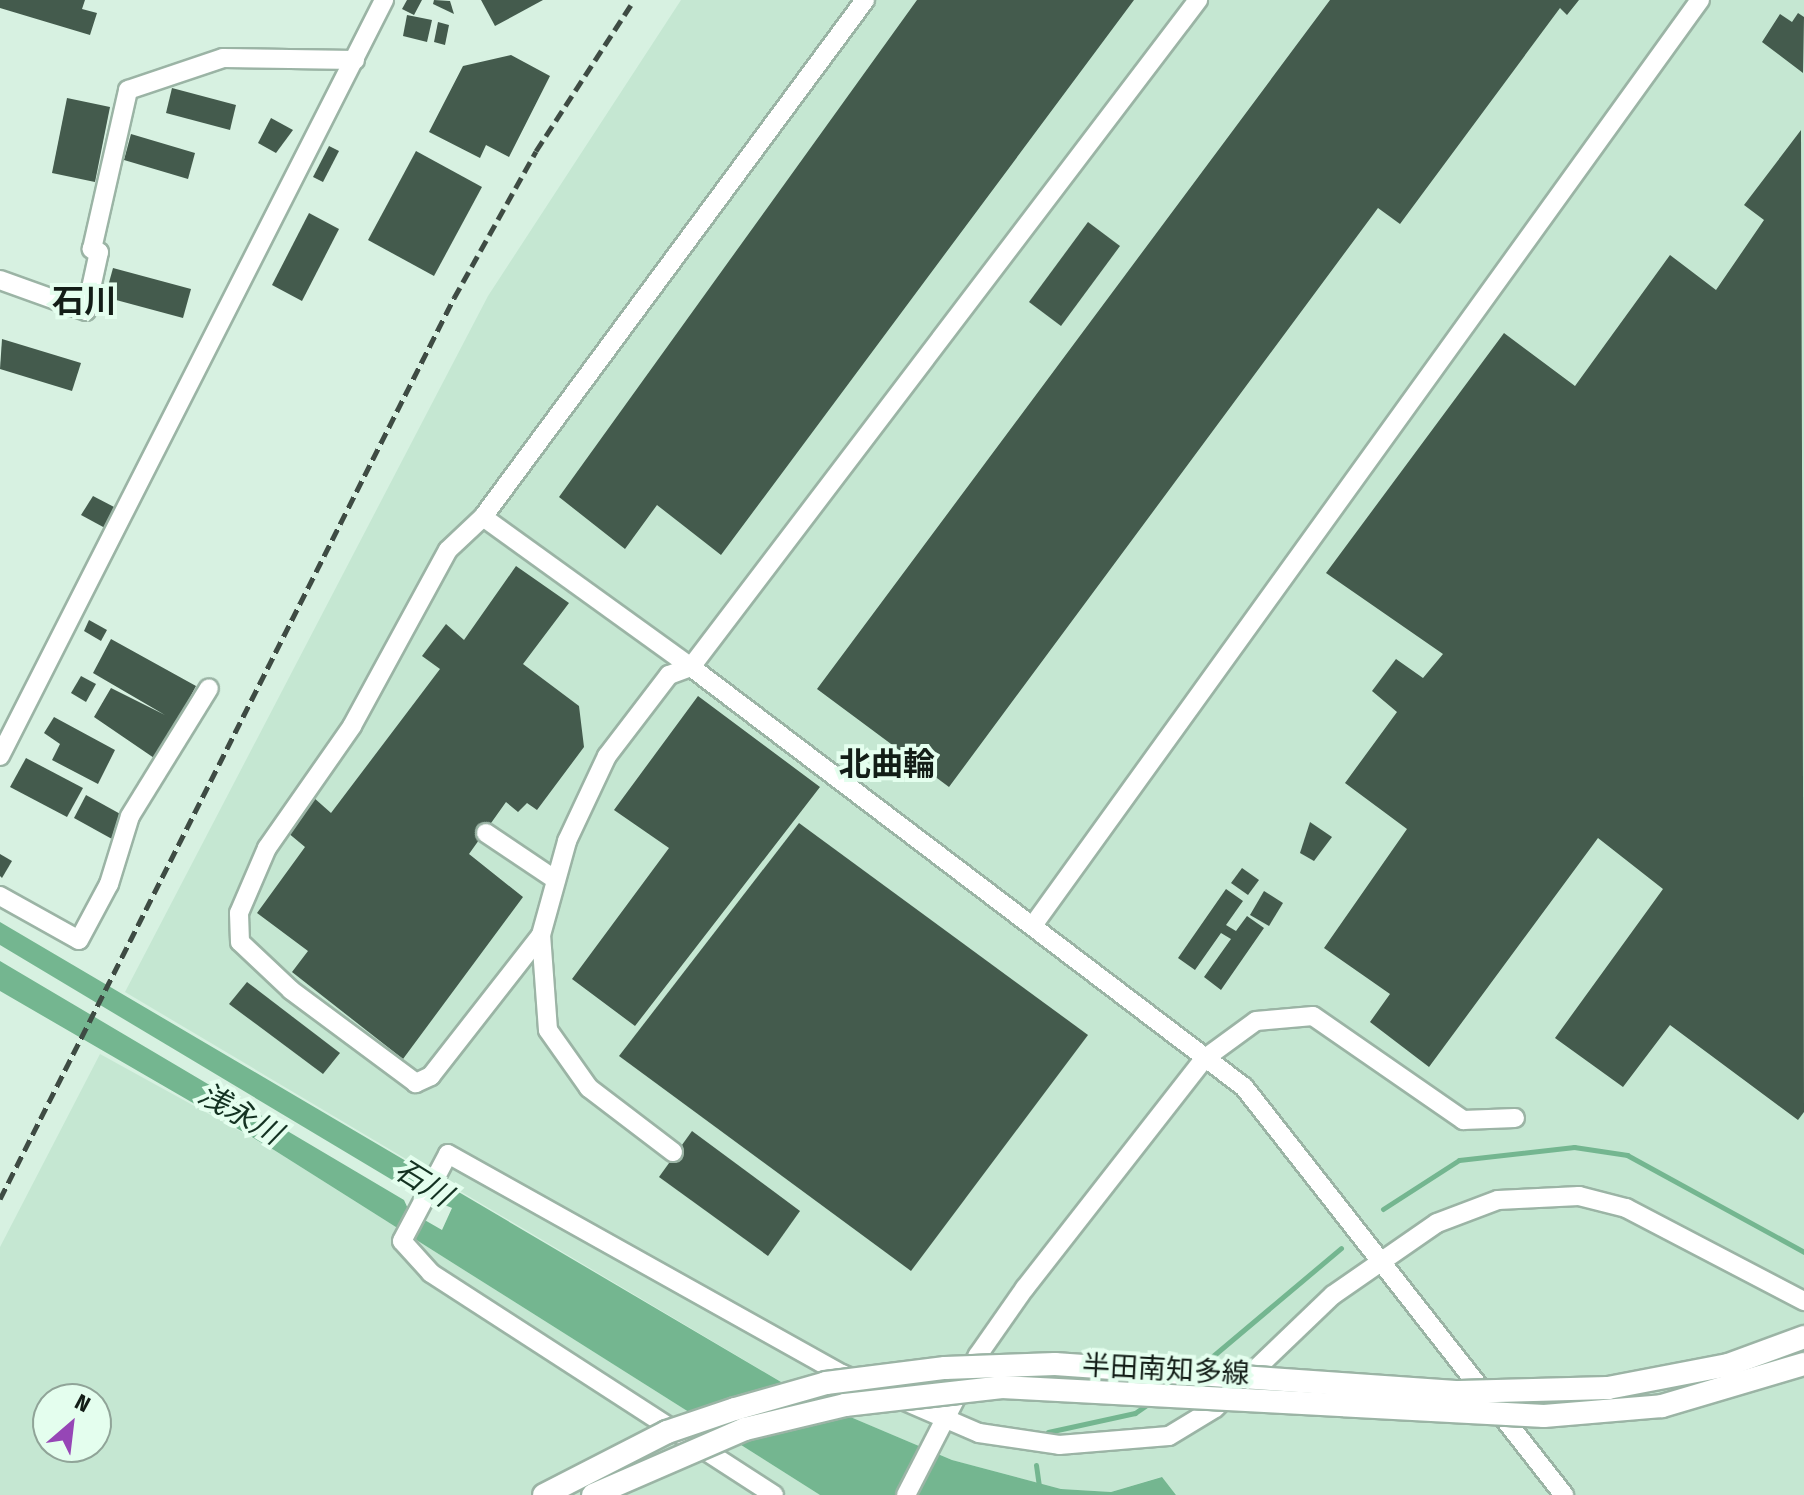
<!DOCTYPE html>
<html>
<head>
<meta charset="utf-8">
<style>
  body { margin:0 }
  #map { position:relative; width:1804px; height:1495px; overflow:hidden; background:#d7f1e1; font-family:"Fira Sans Condensed","Noto Sans JP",sans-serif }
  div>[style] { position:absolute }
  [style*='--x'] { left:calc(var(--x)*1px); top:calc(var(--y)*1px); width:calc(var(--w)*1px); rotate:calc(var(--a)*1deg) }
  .built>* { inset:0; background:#c5e7d2 }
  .water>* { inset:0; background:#74b690 }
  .stream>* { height:5px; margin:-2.5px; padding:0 2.5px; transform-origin:2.5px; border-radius:2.5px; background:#74b690 }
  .building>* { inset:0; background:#445b4d }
  .roads { filter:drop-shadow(2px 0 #9bb4a5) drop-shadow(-2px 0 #9bb4a5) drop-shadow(0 2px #9bb4a5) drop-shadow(0 -2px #9bb4a5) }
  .minor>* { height:18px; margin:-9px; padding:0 9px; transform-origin:9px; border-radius:9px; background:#fff }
  .rail>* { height:5px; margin-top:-2.5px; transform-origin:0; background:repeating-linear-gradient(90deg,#3e4b43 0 12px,transparent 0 18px) }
  .bridges { filter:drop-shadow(2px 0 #9bb4a5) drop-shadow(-2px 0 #9bb4a5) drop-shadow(0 2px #9bb4a5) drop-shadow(0 -2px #9bb4a5) }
  .major-bridge>* { height:22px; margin:-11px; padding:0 11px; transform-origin:11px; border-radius:11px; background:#fff }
  span { translate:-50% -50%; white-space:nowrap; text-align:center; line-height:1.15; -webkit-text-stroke:8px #e4feee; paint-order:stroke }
  .street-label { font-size:28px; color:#131d17 }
  .water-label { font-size:30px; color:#143222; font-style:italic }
  .quarter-label { font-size:32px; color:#131d17; font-weight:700 }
  .north { position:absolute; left:32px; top:1383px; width:80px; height:80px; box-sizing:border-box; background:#e4feee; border:2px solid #90a498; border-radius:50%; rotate:28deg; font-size:22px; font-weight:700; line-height:32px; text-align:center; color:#131d17 }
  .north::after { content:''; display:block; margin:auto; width:28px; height:36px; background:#9646b6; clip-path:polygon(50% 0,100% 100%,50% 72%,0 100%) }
</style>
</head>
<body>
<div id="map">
  <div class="built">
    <i style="clip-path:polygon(681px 0,1804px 0,1804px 1495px,1176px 1495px,1161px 1477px,1111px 1492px,1061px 1489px,952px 1460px,815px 1402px,125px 992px,488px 296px)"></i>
    <i style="clip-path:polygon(evenodd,100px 1054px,274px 1150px,820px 1495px,0 1495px,0 1247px,100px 1054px,48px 1399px,96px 1399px,96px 1447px,48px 1447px,48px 1399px)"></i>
  </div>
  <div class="water">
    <i style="clip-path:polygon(0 922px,815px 1402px,952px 1460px,1061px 1489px,1111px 1492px,1162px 1477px,1176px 1495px,820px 1495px,274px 1150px,0 991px,0 961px,404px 1200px,409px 1211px,442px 1230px,452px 1208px,409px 1190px,0 945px)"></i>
  </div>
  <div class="stream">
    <i style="--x:1383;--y:1209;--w:90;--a:-32.8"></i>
    <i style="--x:1459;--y:1160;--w:116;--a:-6.4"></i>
    <i style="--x:1574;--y:1147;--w:54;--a:8.6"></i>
    <i style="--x:1627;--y:1155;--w:202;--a:28.7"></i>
    <i style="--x:1201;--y:1366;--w:183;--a:-40.1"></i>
    <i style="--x:1048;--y:1432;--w:89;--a:-12.3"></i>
    <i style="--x:1135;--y:1413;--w:19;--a:-35"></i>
    <i style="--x:1036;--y:1465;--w:30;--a:82"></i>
  </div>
  <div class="building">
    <i style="clip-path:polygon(0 0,85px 0,82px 9px,97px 13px,90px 35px,0 8px)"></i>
    <i style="clip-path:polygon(407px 0,422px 0,414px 15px,402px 9px)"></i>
    <i style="clip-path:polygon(434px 0,450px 1px,454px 14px,433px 4px)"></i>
    <i style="clip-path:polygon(481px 0,543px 0,495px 26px)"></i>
    <i style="clip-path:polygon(917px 0,1134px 0,721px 555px,657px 505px,625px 549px,559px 497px)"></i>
    <i style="clip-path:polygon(1330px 0,1579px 0,1567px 15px,1560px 8px,1400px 224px,1378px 208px,949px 787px,817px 689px)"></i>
    <i style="clip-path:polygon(1798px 13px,1804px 17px,1803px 73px,1762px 42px,1780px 14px,1792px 22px)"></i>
    <i style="clip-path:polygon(407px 15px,432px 20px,427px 42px,403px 36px)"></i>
    <i style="clip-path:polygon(438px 22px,449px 25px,445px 45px,434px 42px)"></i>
    <i style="clip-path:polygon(511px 55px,550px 76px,509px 157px,486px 145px,480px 158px,429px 132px,463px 66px)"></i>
    <i style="clip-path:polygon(172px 88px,236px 105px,230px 130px,166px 113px)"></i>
    <i style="clip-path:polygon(67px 98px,110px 107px,95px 182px,52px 173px)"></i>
    <i style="clip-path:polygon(271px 118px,293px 130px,276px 153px,258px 143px)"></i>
    <i style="clip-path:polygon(1801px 130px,1804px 1112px,1798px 1120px,1670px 1025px,1623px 1087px,1555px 1038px,1663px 889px,1598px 838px,1429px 1067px,1370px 1022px,1390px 994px,1324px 948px,1407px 829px,1345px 783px,1397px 712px,1372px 691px,1396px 659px,1423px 678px,1443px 654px,1326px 573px,1504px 333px,1575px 386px,1670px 255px,1716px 290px,1764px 220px,1744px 205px)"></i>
    <i style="clip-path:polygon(131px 134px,195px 153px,188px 179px,124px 160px)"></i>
    <i style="clip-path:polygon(329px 146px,339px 151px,323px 182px,313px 177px)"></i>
    <i style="clip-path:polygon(416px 151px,482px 187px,434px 276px,368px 240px)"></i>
    <i style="clip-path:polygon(309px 213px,339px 229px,302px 301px,272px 285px)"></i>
    <i style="clip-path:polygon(1088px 222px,1120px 246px,1061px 326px,1029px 302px)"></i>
    <i style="clip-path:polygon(113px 268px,191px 289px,183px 318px,105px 297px)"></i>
    <i style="clip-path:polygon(2px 339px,81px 363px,72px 391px,0 369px)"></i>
    <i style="clip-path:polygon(93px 496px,116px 508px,105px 528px,81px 515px)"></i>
    <i style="clip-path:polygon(516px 566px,569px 603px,523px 664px,579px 706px,584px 747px,537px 810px,527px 803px,518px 812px,506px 802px,469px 854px,523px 897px,403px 1059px,292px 972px,308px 951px,257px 913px,305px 847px,287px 832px,313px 797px,331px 813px,440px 669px,422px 656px,446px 624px,464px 640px)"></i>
    <i style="clip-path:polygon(89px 620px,107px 630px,101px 641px,84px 631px)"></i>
    <i style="clip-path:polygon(111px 639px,196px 686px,157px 760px,94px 717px,111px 688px,165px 715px,93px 673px)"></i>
    <i style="clip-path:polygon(81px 676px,96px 684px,86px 702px,71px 693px)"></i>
    <i style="clip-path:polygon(698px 696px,820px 787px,635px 1026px,572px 979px,669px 848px,614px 810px)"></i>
    <i style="clip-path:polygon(54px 717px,115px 750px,98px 784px,52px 760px,60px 744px,44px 733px)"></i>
    <i style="clip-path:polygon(26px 758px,83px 788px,67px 817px,10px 787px)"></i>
    <i style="clip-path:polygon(86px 795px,124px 816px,112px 839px,74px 818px)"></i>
    <i style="clip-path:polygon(1310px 822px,1332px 837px,1314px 861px,1300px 853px)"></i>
    <i style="clip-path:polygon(799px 823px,1088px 1035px,911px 1271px,619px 1056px)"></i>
    <i style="clip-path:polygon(0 854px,12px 861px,2px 878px,0 876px)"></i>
    <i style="clip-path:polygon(1242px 868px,1259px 880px,1248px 895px,1231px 883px)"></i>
    <i style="clip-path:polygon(1226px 889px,1243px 901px,1226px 925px,1236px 931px,1247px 916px,1264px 928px,1221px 990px,1204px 977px,1231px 939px,1221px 933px,1195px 970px,1178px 958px)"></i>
    <i style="clip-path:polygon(1264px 891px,1283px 903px,1269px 926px,1250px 915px)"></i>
    <i style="clip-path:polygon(247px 982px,340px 1053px,323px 1074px,229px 1004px)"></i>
    <i style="clip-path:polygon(692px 1131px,800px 1211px,768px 1256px,659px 1177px)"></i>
  </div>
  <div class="roads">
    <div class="minor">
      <i style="--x:0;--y:280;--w:91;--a:19.8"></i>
      <i style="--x:86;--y:311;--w:60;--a:-77.6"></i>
      <i style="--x:99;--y:252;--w:8;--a:-157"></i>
      <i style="--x:92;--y:249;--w:163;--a:-77.2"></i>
      <i style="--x:128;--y:90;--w:100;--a:-18.6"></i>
      <i style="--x:223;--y:58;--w:132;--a:0.9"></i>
      <i style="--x:483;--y:517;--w:256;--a:35.8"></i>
      <i style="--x:691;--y:667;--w:838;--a:-52.76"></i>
      <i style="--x:0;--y:756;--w:848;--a:-63.07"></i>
      <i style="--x:486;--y:833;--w:84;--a:33.9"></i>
      <i style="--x:0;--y:896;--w:90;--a:29.1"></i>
      <i style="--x:79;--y:940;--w:64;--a:-61.8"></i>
      <i style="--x:109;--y:884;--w:71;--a:-72.8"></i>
      <i style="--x:130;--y:816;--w:150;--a:-58.3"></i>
      <i style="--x:1034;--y:924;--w:1139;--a:-54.22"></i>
      <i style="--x:541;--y:935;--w:179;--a:128"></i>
      <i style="--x:431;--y:1076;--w:17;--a:155"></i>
      <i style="--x:416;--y:1083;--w:156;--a:-143.4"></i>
      <i style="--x:291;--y:990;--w:70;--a:-136.7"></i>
      <i style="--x:240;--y:942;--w:29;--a:-92"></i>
      <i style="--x:239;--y:913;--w:71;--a:-66.7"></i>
      <i style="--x:267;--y:848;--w:149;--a:-55.1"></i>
      <i style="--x:352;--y:726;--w:200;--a:-61.4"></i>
      <i style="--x:448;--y:550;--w:48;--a:-43.3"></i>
      <i style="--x:483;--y:517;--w:643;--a:-53.54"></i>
      <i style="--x:673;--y:1152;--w:106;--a:-142.7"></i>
      <i style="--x:589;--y:1088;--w:71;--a:-125.3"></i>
      <i style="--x:548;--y:1030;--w:95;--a:-94.2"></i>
      <i style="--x:541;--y:935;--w:98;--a:-74.5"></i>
      <i style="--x:567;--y:841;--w:94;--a:-64.8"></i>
      <i style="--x:607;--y:756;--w:102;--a:-52.6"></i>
      <i style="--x:669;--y:675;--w:23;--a:-20"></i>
      <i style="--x:691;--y:667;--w:694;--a:37.22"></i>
      <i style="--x:1244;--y:1087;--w:519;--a:51.89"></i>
      <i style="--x:774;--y:1495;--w:409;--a:-147.1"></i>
      <i style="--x:431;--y:1273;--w:43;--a:-132.2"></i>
      <i style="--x:402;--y:1241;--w:98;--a:-62.1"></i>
      <i style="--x:448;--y:1154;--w:451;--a:29.2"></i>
      <i style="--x:842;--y:1374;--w:149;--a:23.3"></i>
      <i style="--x:979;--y:1433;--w:81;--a:8.5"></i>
      <i style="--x:1059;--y:1445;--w:110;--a:-4.7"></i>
      <i style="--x:1169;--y:1436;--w:54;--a:-31.3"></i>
      <i style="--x:1215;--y:1408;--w:163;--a:-43.8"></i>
      <i style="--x:1333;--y:1295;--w:126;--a:-34.7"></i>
      <i style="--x:1437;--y:1223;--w:65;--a:-20.7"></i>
      <i style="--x:1498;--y:1200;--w:81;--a:-2.8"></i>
      <i style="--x:1579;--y:1196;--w:49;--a:14.3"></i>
      <i style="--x:1626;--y:1208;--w:201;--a:27.6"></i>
      <i style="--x:906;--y:1495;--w:157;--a:-62.8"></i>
      <i style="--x:978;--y:1355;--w:82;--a:-55"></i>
      <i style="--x:1025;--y:1288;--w:291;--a:-52"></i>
      <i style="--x:1204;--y:1059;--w:64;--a:-36.2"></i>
      <i style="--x:1256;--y:1021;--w:57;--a:-5"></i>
      <i style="--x:1313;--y:1016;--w:183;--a:34.7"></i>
      <i style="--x:1463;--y:1120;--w:52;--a:-2.2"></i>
    </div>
  </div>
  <div class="rail">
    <i style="--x:0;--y:1199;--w:1009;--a:-63.26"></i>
    <i style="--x:454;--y:298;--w:168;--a:-60.8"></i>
    <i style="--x:536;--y:151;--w:180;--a:-57"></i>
  </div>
  <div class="bridges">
    <div class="major-bridge">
      <i style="--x:544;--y:1495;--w:138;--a:-27.1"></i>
      <i style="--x:667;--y:1432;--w:72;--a:-18.7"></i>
      <i style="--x:735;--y:1409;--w:95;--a:-15.9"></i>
      <i style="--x:826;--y:1383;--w:120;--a:-7.2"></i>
      <i style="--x:945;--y:1368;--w:110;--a:-2.1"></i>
      <i style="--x:1055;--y:1364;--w:405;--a:4"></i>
      <i style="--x:1459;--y:1392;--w:149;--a:-1.5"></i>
      <i style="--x:1608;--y:1388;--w:122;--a:-10.9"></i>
      <i style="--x:1728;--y:1365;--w:81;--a:-20.2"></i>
      <i style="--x:593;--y:1495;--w:166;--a:-23.5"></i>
      <i style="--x:745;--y:1429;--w:103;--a:-13.5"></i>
      <i style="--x:845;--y:1405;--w:158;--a:-6.5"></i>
      <i style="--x:1002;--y:1387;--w:543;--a:3.06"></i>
      <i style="--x:1544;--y:1416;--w:118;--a:-4.8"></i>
      <i style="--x:1662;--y:1406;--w:148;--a:-16.5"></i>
    </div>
  </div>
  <div class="street-label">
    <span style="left:1166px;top:1370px;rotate:3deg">半田南知多線</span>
  </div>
  <div class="water-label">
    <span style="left:240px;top:1114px;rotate:30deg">浅永川</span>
    <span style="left:423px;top:1183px;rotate:32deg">石川</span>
  </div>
  <div class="quarter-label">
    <span style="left:84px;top:301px">石川</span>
    <span style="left:887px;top:764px">北曲輪</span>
  </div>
  <div class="north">N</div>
</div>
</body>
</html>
